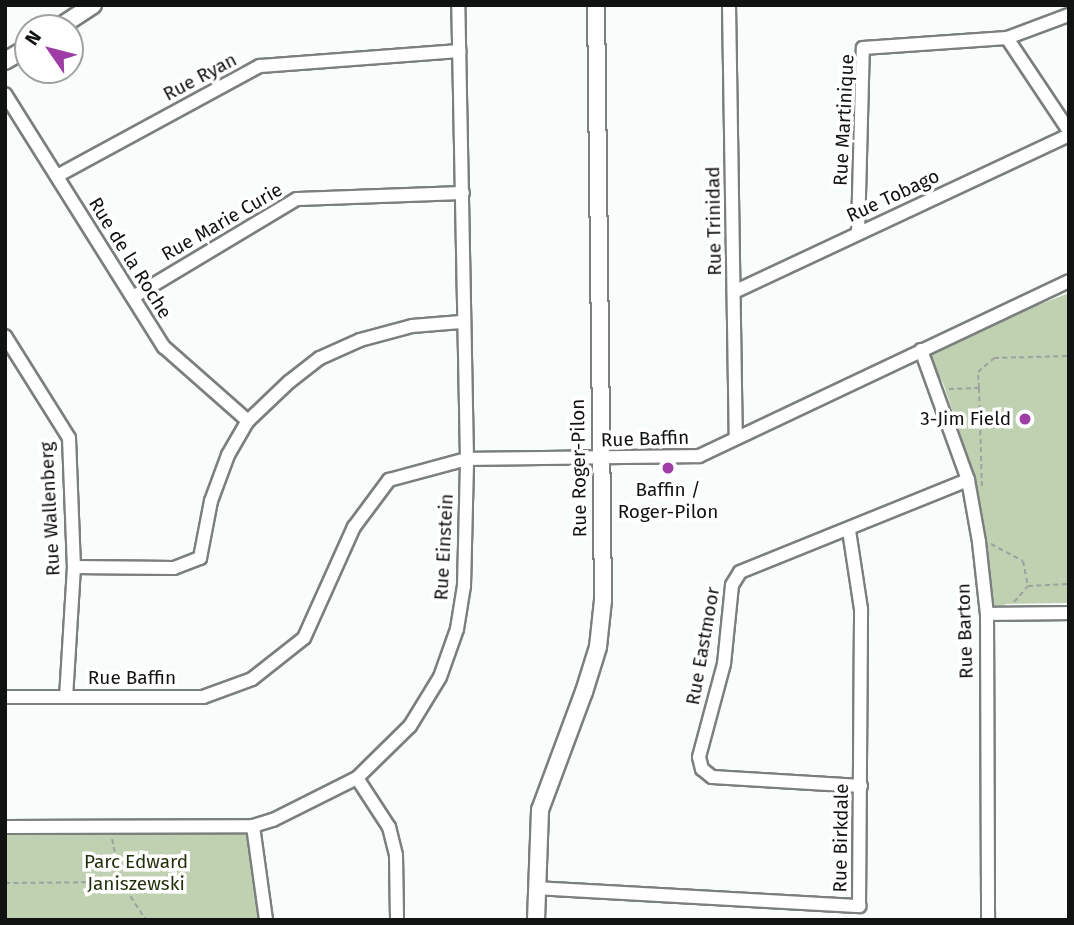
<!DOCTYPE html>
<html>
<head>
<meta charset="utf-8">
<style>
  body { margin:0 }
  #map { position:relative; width:1074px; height:925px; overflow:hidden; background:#f8fdfc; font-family:"Fira Sans",sans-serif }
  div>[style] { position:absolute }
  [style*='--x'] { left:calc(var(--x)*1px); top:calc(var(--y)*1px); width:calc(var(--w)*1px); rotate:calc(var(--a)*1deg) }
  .green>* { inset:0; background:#bfd1b0 }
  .path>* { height:2px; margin-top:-1px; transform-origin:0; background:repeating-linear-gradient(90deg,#9da1a0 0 5px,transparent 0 8.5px) }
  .roads { filter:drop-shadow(2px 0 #7b7f7e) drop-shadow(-2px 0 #7b7f7e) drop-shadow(0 2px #7b7f7e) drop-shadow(0 -2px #7b7f7e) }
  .minor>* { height:12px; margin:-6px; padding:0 6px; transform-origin:6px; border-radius:6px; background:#fff }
  .tertiary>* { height:16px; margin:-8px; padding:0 8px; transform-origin:8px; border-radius:8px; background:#fff }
  .dots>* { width:19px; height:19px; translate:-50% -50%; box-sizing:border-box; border:4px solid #fff; border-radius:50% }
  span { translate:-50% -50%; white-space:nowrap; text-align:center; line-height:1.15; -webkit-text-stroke:7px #fff; paint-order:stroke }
  .street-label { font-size:19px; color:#111313 }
  .poi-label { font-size:19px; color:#111313 }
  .right { translate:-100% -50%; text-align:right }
  .park-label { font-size:19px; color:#1e3009 }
  .frame { position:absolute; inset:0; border:7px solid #111313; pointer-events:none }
  .north { position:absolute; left:14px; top:14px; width:70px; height:70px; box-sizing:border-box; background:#fff; border:2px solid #a0a1a1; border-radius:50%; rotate:305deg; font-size:19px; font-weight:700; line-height:28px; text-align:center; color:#111313 }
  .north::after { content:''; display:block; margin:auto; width:24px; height:32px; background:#9d3da5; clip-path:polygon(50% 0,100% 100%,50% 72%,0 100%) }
</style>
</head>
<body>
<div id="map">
  <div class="green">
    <i style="clip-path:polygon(1069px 293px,1069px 603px,1006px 604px,987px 614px,991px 581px,973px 472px,943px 383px,921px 350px)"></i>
    <i style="clip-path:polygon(253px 826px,266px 920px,5px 920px,5px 827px)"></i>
  </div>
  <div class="path">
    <i style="--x:979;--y:388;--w:100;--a:88.3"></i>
    <i style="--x:949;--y:389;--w:30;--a:-2"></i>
    <i style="--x:979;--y:388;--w:16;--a:-94"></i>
    <i style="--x:978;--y:372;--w:21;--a:-41"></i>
    <i style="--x:994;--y:358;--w:75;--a:-1.5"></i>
    <i style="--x:991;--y:544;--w:36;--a:28"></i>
    <i style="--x:1023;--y:561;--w:25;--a:79"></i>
    <i style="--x:1014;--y:602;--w:21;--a:-49"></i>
    <i style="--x:1028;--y:586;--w:41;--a:-2.8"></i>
    <i style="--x:112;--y:839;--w:43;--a:77.9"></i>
    <i style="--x:5;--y:883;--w:116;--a:-0.5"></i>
    <i style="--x:121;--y:882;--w:45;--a:56.7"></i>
  </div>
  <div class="roads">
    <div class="minor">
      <i style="--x:729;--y:5;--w:432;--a:89.1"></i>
      <i style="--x:1007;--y:38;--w:112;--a:56.3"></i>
      <i style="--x:5;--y:94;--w:299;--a:57.9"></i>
      <i style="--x:164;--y:347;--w:112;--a:41.4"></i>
      <i style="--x:57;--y:176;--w:231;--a:-28.5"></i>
      <i style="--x:260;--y:66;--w:200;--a:-4.3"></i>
      <i style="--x:858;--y:233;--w:185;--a:-88.5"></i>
      <i style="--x:863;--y:48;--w:144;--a:-4"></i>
      <i style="--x:1007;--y:38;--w:66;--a:-20.4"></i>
      <i style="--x:734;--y:292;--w:370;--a:-25.1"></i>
      <i style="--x:133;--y:297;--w:191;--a:-30.9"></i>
      <i style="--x:297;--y:199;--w:166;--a:-2.1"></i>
      <i style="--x:5;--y:336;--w:120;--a:57.9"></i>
      <i style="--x:69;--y:438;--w:129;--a:87.8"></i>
      <i style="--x:74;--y:567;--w:130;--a:93.5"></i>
      <i style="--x:921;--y:350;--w:138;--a:70.1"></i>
      <i style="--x:968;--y:480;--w:63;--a:79.9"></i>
      <i style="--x:979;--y:542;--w:72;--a:83.7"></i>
      <i style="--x:987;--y:614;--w:306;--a:89.8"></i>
      <i style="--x:74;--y:567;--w:100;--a:0.6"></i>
      <i style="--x:174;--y:568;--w:28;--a:-21"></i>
      <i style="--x:200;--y:558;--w:58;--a:-79.1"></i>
      <i style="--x:211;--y:501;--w:49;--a:-69.7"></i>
      <i style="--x:228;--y:455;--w:39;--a:-60"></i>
      <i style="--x:248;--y:421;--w:57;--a:-43.6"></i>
      <i style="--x:289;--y:382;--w:39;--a:-38"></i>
      <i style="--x:320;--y:358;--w:44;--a:-24.2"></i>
      <i style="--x:360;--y:340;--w:54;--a:-15.1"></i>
      <i style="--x:412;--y:326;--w:49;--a:-4.7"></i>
      <i style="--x:987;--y:614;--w:82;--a:-0.7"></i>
      <i style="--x:5;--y:697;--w:198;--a:0"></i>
      <i style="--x:203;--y:697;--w:52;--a:-20.2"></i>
      <i style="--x:252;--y:679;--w:66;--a:-38.3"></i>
      <i style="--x:304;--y:638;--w:122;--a:-65.8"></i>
      <i style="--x:354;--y:527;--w:59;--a:-53.3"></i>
      <i style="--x:389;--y:480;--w:81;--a:-15.1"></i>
      <i style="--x:467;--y:459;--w:232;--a:-0.7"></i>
      <i style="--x:699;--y:456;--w:409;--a:-25.3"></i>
      <i style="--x:357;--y:778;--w:59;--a:56.9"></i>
      <i style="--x:389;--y:827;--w:29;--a:76"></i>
      <i style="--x:396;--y:855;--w:65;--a:89.1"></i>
      <i style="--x:861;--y:786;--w:149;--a:-176.5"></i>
      <i style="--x:712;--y:777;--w:13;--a:-141"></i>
      <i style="--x:702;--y:769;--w:12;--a:-104"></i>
      <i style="--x:699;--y:757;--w:96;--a:-75"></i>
      <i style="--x:724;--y:664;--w:79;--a:-84.2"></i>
      <i style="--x:732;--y:585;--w:15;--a:-58"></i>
      <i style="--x:740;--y:572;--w:246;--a:-22"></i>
      <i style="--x:253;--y:826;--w:95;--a:82.1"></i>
      <i style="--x:5;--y:827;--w:248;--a:-0.2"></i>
      <i style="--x:253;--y:826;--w:21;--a:-17"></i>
      <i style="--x:273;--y:820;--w:94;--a:-26.6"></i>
      <i style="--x:357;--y:778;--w:74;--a:-44.5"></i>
      <i style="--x:410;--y:726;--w:57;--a:-58.5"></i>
      <i style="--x:440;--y:677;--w:51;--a:-70.5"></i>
      <i style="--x:457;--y:629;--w:44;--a:-80.8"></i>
      <i style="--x:464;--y:586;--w:127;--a:-88.6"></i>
      <i style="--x:467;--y:459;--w:454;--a:-91.1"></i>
      <i style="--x:536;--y:888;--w:324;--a:3.2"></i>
      <i style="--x:859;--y:906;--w:297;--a:-89.6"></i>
      <i style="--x:861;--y:609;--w:79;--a:-98.7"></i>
    </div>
    <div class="tertiary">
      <i style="--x:58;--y:28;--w:42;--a:-33.3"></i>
      <i style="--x:5;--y:61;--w:27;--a:-31"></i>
      <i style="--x:536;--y:920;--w:110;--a:-87.9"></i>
      <i style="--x:540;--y:810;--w:126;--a:-69.6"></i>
      <i style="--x:584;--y:692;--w:47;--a:-72.7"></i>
      <i style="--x:598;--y:647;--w:47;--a:-83.9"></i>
      <i style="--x:603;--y:600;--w:595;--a:-90.67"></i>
    </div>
  </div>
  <div class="dots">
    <i style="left:1025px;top:419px;background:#9d3da5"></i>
    <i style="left:668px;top:468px;background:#9d3da5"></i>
  </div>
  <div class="street-label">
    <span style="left:200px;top:77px;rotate:-28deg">Rue Ryan</span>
    <span style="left:844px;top:120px;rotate:-87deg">Rue Martinique</span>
    <span style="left:893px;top:196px;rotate:-25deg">Rue Tobago</span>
    <span style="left:714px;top:221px;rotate:-91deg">Rue Trinidad</span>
    <span style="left:222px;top:222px;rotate:-30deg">Rue Marie Curie</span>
    <span style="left:130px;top:258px;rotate:58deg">Rue de la Roche</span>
    <span style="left:645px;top:439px;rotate:-2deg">Rue Baffin</span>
    <span style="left:579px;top:468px;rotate:-91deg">Rue Roger-Pilon</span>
    <span style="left:50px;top:509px;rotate:-93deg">Rue Wallenberg</span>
    <span style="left:444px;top:547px;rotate:-87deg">Rue Einstein</span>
    <span style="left:965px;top:631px;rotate:-92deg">Rue Barton</span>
    <span style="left:703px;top:646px;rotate:-80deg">Rue Eastmoor</span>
    <span style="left:132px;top:678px">Rue Baffin</span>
    <span style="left:841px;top:838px;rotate:-89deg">Rue Birkdale</span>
  </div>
  <div class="poi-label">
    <span class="right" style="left:1011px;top:419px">3-Jim Field</span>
    <span style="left:668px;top:501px">Baffin /<br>Roger-Pilon</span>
  </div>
  <div class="park-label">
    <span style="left:136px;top:873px">Parc Edward<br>Janiszewski</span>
  </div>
  <div class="frame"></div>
  <div class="north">N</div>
</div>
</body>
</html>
